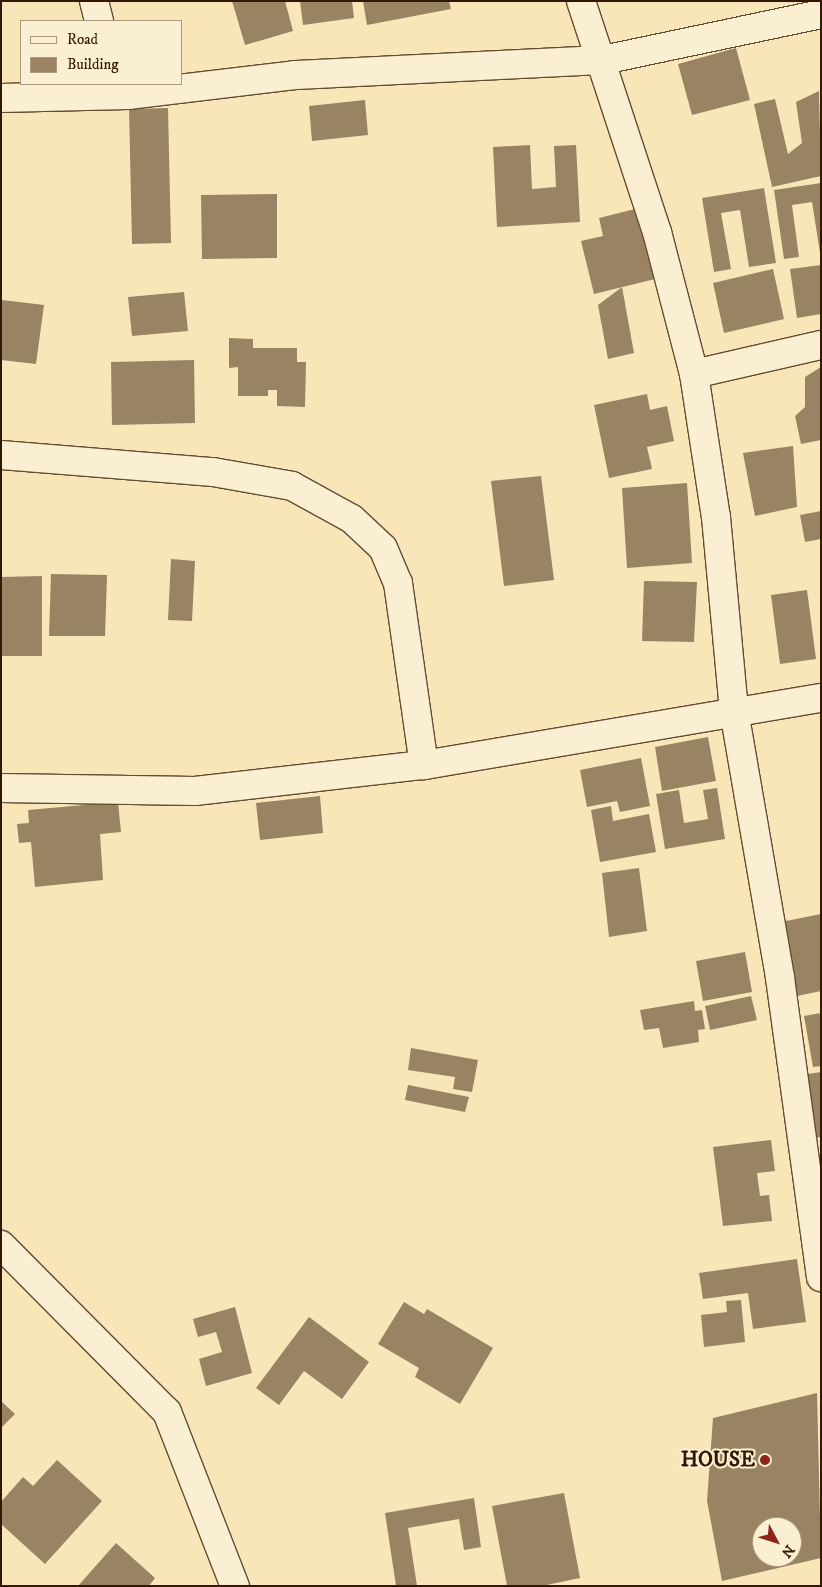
<!DOCTYPE html>
<html>
<head>
<meta charset="utf-8">
<style>
  body { margin:0 }
  #map { position:relative; width:822px; height:1587px; overflow:hidden; background:#f8e6b9; font-family:"IM FELL DW Pica",serif }
  div>[style] { position:absolute }
  [style*='--x'] { left:calc(var(--x)*1px); top:calc(var(--y)*1px); width:calc(var(--w)*1px); rotate:calc(var(--a)*1deg) }
  .building>* { inset:0; background:#998362 }
  .roads { filter:drop-shadow(1px 0 #644c30) drop-shadow(-1px 0 #644c30) drop-shadow(0 1px #644c30) drop-shadow(0 -1px #644c30) }
  .minor>* { height:28px; margin:-14px; padding:0 14px; transform-origin:14px; border-radius:14px; background:#faefd2 }
  .dots>* { width:14px; height:14px; translate:-50% -50%; box-sizing:border-box; border:2px solid #faefd2; border-radius:50% }
  span { translate:-50% -50%; white-space:nowrap; text-align:center; line-height:1.15; -webkit-text-stroke:4px #faefd2; paint-order:stroke }
  .poi-label { font-size:21px; color:#321803; font-weight:700 }
  .right { translate:-100% -50%; text-align:right }
  .frame { position:absolute; inset:0; border:2px solid #321803; pointer-events:none }
  .legend { position:absolute; left:20px; top:20px; width:162px; height:65px; box-sizing:border-box; background:#faefd2; border:1px solid #aa997f; margin:0; padding:6px 9px; list-style:none; font-size:15px; color:#321803 }
  .legend li { display:flex; align-items:center; gap:10px; height:25px }
  .legend b { width:25px; border:1px solid #aa997f }
  .north { position:absolute; left:752px; top:1517px; width:50px; height:50px; box-sizing:border-box; background:#faefd2; border:1px solid #aa997f; border-radius:50%; rotate:130deg; font-size:14px; font-weight:700; line-height:20px; text-align:center; color:#321803 }
  .north::after { content:''; display:block; margin:auto; width:18px; height:22px; background:#8f2418; clip-path:polygon(50% 0,100% 100%,50% 72%,0 100%) }
</style>
</head>
<body>
<div id="map">
  <div class="building">
    <i style="clip-path:polygon(232px 1px,285px 1px,293px 31px,245px 45px)"></i>
    <i style="clip-path:polygon(300px 1px,352px 1px,354px 18px,303px 25px)"></i>
    <i style="clip-path:polygon(363px 1px,449px 1px,451px 9px,367px 25px)"></i>
    <i style="clip-path:polygon(736px 48px,750px 100px,692px 115px,678px 64px)"></i>
    <i style="clip-path:polygon(819px 91px,821px 176px,772px 187px,754px 104px,775px 99px,788px 154px,802px 143px,796px 102px)"></i>
    <i style="clip-path:polygon(365px 100px,368px 135px,312px 141px,309px 106px)"></i>
    <i style="clip-path:polygon(168px 108px,171px 243px,132px 244px,129px 109px)"></i>
    <i style="clip-path:polygon(530px 145px,532px 189px,556px 187px,554px 146px,576px 145px,580px 222px,497px 227px,493px 147px)"></i>
    <i style="clip-path:polygon(821px 183px,821px 259px,812px 202px,792px 205px,799px 257px,784px 259px,774px 190px)"></i>
    <i style="clip-path:polygon(764px 188px,776px 263px,749px 267px,740px 210px,721px 213px,731px 269px,714px 272px,702px 198px)"></i>
    <i style="clip-path:polygon(277px 194px,277px 258px,202px 259px,201px 195px)"></i>
    <i style="clip-path:polygon(639px 208px,655px 279px,594px 294px,581px 241px,603px 236px,599px 218px)"></i>
    <i style="clip-path:polygon(821px 265px,821px 314px,797px 318px,790px 269px)"></i>
    <i style="clip-path:polygon(773px 269px,784px 319px,724px 333px,713px 283px)"></i>
    <i style="clip-path:polygon(622px 287px,634px 353px,608px 359px,598px 305px)"></i>
    <i style="clip-path:polygon(184px 292px,188px 331px,132px 336px,128px 297px)"></i>
    <i style="clip-path:polygon(2px 300px,44px 305px,36px 364px,1px 360px)"></i>
    <i style="clip-path:polygon(229px 338px,253px 339px,253px 348px,297px 348px,297px 362px,306px 362px,305px 407px,277px 406px,277px 390px,268px 390px,268px 396px,238px 396px,238px 367px,229px 368px)"></i>
    <i style="clip-path:polygon(194px 360px,195px 423px,112px 425px,111px 362px)"></i>
    <i style="clip-path:polygon(821px 367px,821px 440px,801px 444px,795px 416px,805px 407px,805px 377px)"></i>
    <i style="clip-path:polygon(647px 394px,650px 410px,667px 406px,674px 441px,647px 447px,652px 469px,609px 478px,594px 405px)"></i>
    <i style="clip-path:polygon(793px 446px,797px 507px,755px 516px,743px 453px)"></i>
    <i style="clip-path:polygon(541px 476px,554px 580px,504px 586px,491px 481px)"></i>
    <i style="clip-path:polygon(687px 483px,692px 563px,627px 568px,622px 488px)"></i>
    <i style="clip-path:polygon(821px 511px,821px 539px,805px 542px,800px 515px)"></i>
    <i style="clip-path:polygon(171px 559px,195px 561px,192px 621px,168px 620px)"></i>
    <i style="clip-path:polygon(51px 574px,107px 575px,105px 636px,49px 636px)"></i>
    <i style="clip-path:polygon(42px 576px,42px 656px,1px 656px,1px 577px)"></i>
    <i style="clip-path:polygon(644px 581px,697px 582px,694px 642px,642px 641px)"></i>
    <i style="clip-path:polygon(807px 590px,816px 659px,780px 664px,771px 595px)"></i>
    <i style="clip-path:polygon(708px 737px,716px 781px,662px 791px,655px 747px)"></i>
    <i style="clip-path:polygon(641px 758px,650px 806px,620px 812px,617px 801px,587px 807px,580px 770px)"></i>
    <i style="clip-path:polygon(717px 788px,725px 839px,665px 849px,656px 794px,679px 790px,684px 823px,708px 819px,703px 790px)"></i>
    <i style="clip-path:polygon(320px 796px,323px 833px,260px 840px,256px 803px)"></i>
    <i style="clip-path:polygon(118px 802px,121px 832px,100px 834px,103px 880px,35px 887px,31px 842px,19px 843px,17px 824px,29px 823px,28px 810px)"></i>
    <i style="clip-path:polygon(611px 806px,613px 821px,649px 814px,656px 852px,600px 862px,591px 810px)"></i>
    <i style="clip-path:polygon(639px 868px,647px 931px,609px 937px,602px 873px)"></i>
    <i style="clip-path:polygon(821px 914px,821px 991px,797px 996px,781px 922px)"></i>
    <i style="clip-path:polygon(745px 952px,752px 992px,703px 1001px,696px 961px)"></i>
    <i style="clip-path:polygon(751px 996px,757px 1020px,710px 1030px,705px 1006px)"></i>
    <i style="clip-path:polygon(694px 1001px,695px 1011px,702px 1010px,705px 1029px,698px 1030px,699px 1042px,663px 1048px,659px 1028px,644px 1030px,640px 1010px)"></i>
    <i style="clip-path:polygon(821px 1013px,821px 1066px,813px 1067px,804px 1016px)"></i>
    <i style="clip-path:polygon(411px 1048px,478px 1060px,472px 1092px,453px 1089px,455px 1077px,408px 1070px)"></i>
    <i style="clip-path:polygon(821px 1072px,821px 1137px,810px 1139px,801px 1075px)"></i>
    <i style="clip-path:polygon(408px 1085px,469px 1097px,465px 1112px,405px 1100px)"></i>
    <i style="clip-path:polygon(771px 1140px,775px 1171px,757px 1173px,760px 1196px,769px 1195px,772px 1221px,723px 1226px,713px 1147px)"></i>
    <i style="clip-path:polygon(797px 1259px,806px 1322px,753px 1329px,748px 1293px,703px 1299px,699px 1273px)"></i>
    <i style="clip-path:polygon(741px 1300px,745px 1342px,704px 1347px,701px 1315px,727px 1312px,726px 1301px)"></i>
    <i style="clip-path:polygon(404px 1302px,424px 1314px,427px 1309px,493px 1348px,460px 1404px,415px 1377px,419px 1368px,378px 1344px)"></i>
    <i style="clip-path:polygon(235px 1307px,252px 1373px,206px 1386px,199px 1359px,222px 1352px,216px 1332px,198px 1337px,193px 1319px)"></i>
    <i style="clip-path:polygon(309px 1317px,369px 1362px,342px 1399px,304px 1371px,279px 1405px,256px 1388px)"></i>
    <i style="clip-path:polygon(evenodd,817px 1393px,821px 1558px,722px 1581px,707px 1501px,713px 1418px,817px 1393px,762px 1527px,792px 1527px,792px 1557px,762px 1557px,762px 1527px)"></i>
    <i style="clip-path:polygon(1px 1401px,15px 1414px,1px 1428px)"></i>
    <i style="clip-path:polygon(57px 1460px,102px 1501px,45px 1564px,1px 1524px,1px 1502px,23px 1477px,33px 1486px)"></i>
    <i style="clip-path:polygon(564px 1493px,580px 1578px,542px 1586px,507px 1586px,492px 1506px)"></i>
    <i style="clip-path:polygon(474px 1498px,481px 1547px,464px 1550px,459px 1519px,408px 1528px,417px 1586px,396px 1586px,385px 1513px)"></i>
    <i style="clip-path:polygon(116px 1543px,155px 1578px,149px 1586px,78px 1586px)"></i>
  </div>
  <div class="roads">
    <div class="minor">
      <i style="--x:94;--y:1;--w:21;--a:76"></i>
      <i style="--x:581;--y:1;--w:243;--a:71.8"></i>
      <i style="--x:657;--y:232;--w:147;--a:75.4"></i>
      <i style="--x:694;--y:374;--w:145;--a:81.3"></i>
      <i style="--x:716;--y:517;--w:195;--a:84.7"></i>
      <i style="--x:734;--y:711;--w:271;--a:80.2"></i>
      <i style="--x:780;--y:978;--w:302;--a:82.2"></i>
      <i style="--x:1;--y:98;--w:127;--a:-1.4"></i>
      <i style="--x:128;--y:95;--w:168;--a:-6.8"></i>
      <i style="--x:295;--y:75;--w:308;--a:-2.8"></i>
      <i style="--x:603;--y:60;--w:223;--a:-11.9"></i>
      <i style="--x:694;--y:374;--w:130;--a:-12.9"></i>
      <i style="--x:1;--y:455;--w:213;--a:4.6"></i>
      <i style="--x:213;--y:472;--w:80;--a:10"></i>
      <i style="--x:292;--y:486;--w:68;--a:28.8"></i>
      <i style="--x:352;--y:519;--w:42;--a:43.1"></i>
      <i style="--x:383;--y:548;--w:38;--a:67"></i>
      <i style="--x:398;--y:583;--w:184;--a:81.9"></i>
      <i style="--x:1;--y:788;--w:194;--a:0.9"></i>
      <i style="--x:195;--y:791;--w:230;--a:-6.5"></i>
      <i style="--x:424;--y:765;--w:403;--a:-9.6"></i>
      <i style="--x:1;--y:1245;--w:235;--a:45.2"></i>
      <i style="--x:167;--y:1412;--w:187;--a:68.7"></i>
    </div>
  </div>
  <div class="dots">
    <i style="left:765px;top:1460px;background:#8f2418"></i>
  </div>
  <div class="poi-label">
    <span class="right" style="left:755px;top:1460px">HOUSE</span>
  </div>
  <div class="frame"></div>
  <ul class="legend">
  <li><b style="height:6px;background:#faefd2"></b>Road</li>
  <li><b style="height:14px;background:#998362"></b>Building</li>
  </ul>
  <div class="north">N</div>
</div>
</body>
</html>
